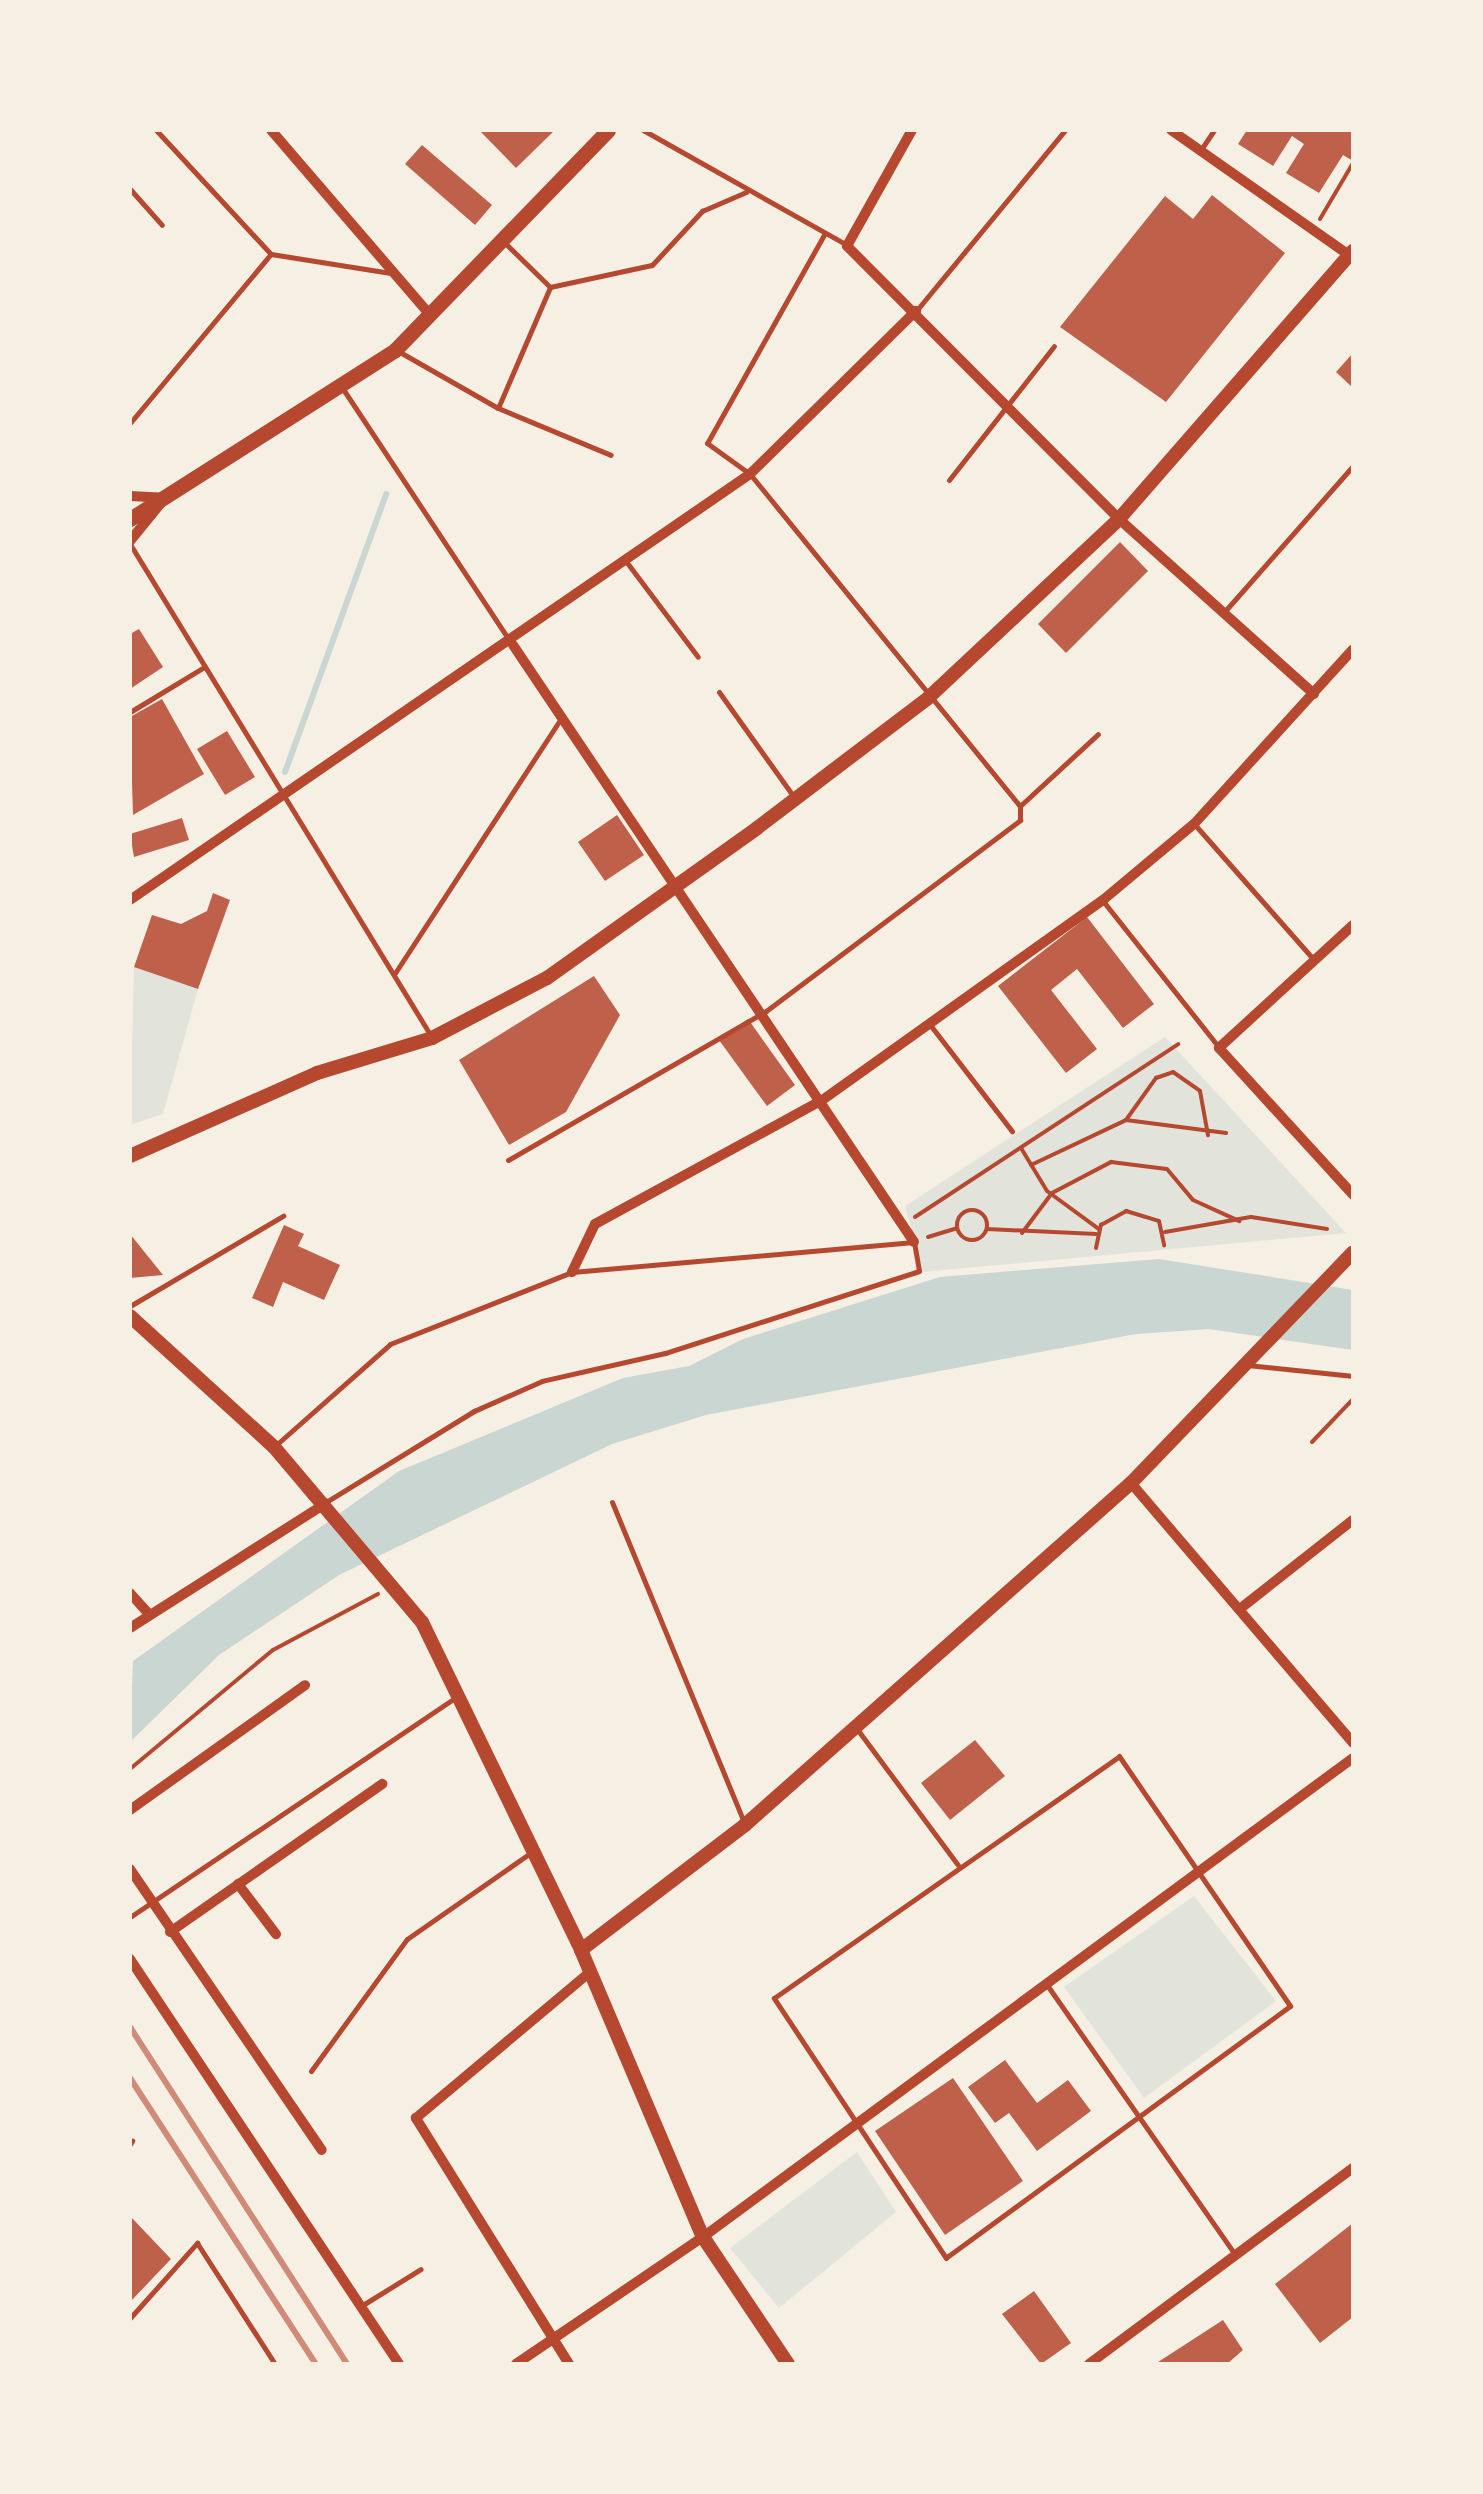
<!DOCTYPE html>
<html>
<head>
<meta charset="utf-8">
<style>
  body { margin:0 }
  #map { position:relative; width:1483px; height:2494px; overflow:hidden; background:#f6efe4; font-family:Roboto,sans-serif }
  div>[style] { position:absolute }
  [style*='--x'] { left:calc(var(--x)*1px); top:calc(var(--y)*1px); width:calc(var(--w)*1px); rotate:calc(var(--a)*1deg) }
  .green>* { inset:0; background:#e2e4dc }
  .water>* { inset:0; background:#c9d6d2 }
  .stream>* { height:6px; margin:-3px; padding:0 3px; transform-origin:3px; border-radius:3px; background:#c9d6d2 }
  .building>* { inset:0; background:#bf614a }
  .path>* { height:4px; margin:-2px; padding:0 2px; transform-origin:2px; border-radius:2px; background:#b5482f }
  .path>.ring { margin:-2px; padding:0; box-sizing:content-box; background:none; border:4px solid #b5482f; border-radius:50% }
  .service>* { height:5px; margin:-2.5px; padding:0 2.5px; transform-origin:2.5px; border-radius:2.5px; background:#b5482f }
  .minor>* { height:10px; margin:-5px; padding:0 5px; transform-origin:5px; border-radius:5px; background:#b5482f }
  .tertiary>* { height:14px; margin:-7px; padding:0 7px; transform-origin:7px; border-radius:7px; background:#b5482f }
  .secondary>* { height:15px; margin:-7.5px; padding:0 7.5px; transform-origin:7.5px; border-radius:7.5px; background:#b5482f }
  .rail>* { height:6px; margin:-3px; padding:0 3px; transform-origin:3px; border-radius:3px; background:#cf8b77 }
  span { translate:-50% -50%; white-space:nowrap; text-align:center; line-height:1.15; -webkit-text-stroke:9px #f6efe4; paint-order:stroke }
  .frame { position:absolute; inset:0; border:132px solid #f6efe4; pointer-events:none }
</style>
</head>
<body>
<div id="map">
  <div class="green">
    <i style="clip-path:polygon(134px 967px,198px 989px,163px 1114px,130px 1125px)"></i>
    <i style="clip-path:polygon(1165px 1037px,1346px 1233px,923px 1272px,905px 1206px)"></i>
    <i style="clip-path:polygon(1194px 1896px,1276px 2001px,1144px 2098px,1064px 1987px)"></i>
    <i style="clip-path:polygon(857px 2152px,896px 2212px,779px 2308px,730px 2248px)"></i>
  </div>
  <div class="water">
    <i style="clip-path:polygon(1159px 1259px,1353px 1290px,1353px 1350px,1209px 1329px,1136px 1334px,706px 1415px,612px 1444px,339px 1575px,219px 1655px,130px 1742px,133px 1661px,399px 1471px,623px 1378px,689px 1366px,743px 1339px,940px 1277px)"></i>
  </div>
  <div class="stream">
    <i style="--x:285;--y:772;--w:296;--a:-70"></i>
  </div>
  <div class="building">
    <i style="clip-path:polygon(479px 130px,555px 130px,516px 168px)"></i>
    <i style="clip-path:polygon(1247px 130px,1353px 130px,1353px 161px,1343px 155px,1319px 193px,1286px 173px,1304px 144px,1292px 136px,1273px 166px,1238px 144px)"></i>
    <i style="clip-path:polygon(422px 145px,492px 205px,475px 225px,405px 164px)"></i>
    <i style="clip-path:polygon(1212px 195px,1285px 253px,1166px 402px,1060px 327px,1165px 196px,1193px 219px)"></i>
    <i style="clip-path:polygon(1353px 353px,1353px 388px,1336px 372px)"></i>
    <i style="clip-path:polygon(1120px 542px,1148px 571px,1066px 653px,1038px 624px)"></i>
    <i style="clip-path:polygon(139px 629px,163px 667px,130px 689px,130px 634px)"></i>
    <i style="clip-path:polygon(162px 699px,204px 774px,133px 815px,130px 717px)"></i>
    <i style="clip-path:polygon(227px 731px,255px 777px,225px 795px,197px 749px)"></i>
    <i style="clip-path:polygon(617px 815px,644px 855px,605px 881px,578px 842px)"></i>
    <i style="clip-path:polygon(182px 818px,189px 840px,134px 857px,130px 834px)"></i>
    <i style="clip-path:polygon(213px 893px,230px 900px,198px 989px,134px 967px,152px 915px,181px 924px,207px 911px)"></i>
    <i style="clip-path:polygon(1087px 917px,1154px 1004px,1123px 1028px,1077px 969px,1051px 990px,1097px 1049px,1066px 1073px,998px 986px)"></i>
    <i style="clip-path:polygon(594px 976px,620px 1015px,566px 1112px,509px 1145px,459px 1060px)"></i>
    <i style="clip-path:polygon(748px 1019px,795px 1085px,767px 1106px,719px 1040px)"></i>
    <i style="clip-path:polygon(284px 1225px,304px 1234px,298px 1246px,340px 1265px,324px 1300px,283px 1282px,273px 1307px,252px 1298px)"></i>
    <i style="clip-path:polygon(130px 1234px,163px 1275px,130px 1278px)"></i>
    <i style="clip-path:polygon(975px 1740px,1005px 1776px,950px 1820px,921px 1783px)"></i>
    <i style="clip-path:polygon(1005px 2060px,1037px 2103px,1068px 2080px,1091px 2111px,1037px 2151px,1009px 2113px,995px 2123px,968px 2087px)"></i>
    <i style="clip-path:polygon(953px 2078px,1023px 2181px,945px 2235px,875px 2131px)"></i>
    <i style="clip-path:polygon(130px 2216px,171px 2259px,130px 2302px)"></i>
    <i style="clip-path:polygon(1353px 2223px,1353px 2317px,1320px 2343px,1275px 2284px)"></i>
    <i style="clip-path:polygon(1034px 2291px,1071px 2343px,1041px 2364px,1002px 2314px)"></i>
    <i style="clip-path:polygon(1223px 2320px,1243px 2350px,1227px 2364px,1155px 2364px)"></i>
  </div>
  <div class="path">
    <i style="--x:1320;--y:219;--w:65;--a:-59.5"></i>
    <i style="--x:1126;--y:1120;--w:52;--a:-54.5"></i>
    <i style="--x:1156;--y:1078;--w:18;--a:-19"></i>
    <i style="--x:1173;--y:1072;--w:33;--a:35"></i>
    <i style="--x:1200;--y:1091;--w:45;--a:79.7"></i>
    <i style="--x:1021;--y:1148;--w:50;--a:58.8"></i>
    <i style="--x:1047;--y:1191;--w:64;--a:36.2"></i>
    <i style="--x:1031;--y:1165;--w:105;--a:-25.3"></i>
    <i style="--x:1126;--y:1120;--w:101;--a:7.4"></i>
    <i class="ring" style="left:957px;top:1210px;width:26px;height:26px"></i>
    <i style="--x:915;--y:1217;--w:315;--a:-33.3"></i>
    <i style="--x:987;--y:1229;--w:109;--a:2.6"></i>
    <i style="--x:1165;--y:1232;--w:87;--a:-9.9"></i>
    <i style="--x:1251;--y:1217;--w:77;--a:9"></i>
    <i style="--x:1022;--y:1233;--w:50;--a:-53.1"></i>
    <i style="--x:1052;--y:1193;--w:67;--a:-27.7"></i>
    <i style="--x:1111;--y:1162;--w:56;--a:7.1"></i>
    <i style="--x:1167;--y:1169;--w:40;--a:50"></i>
    <i style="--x:1193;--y:1200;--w:51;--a:24.5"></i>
    <i style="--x:928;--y:1237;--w:30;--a:-17"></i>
    <i style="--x:1096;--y:1248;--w:24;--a:-78"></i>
    <i style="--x:1101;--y:1225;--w:29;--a:-29"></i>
    <i style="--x:1126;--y:1211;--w:34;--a:17"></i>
    <i style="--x:1159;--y:1221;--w:25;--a:78"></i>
    <i style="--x:1312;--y:1442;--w:59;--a:-46.4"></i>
    <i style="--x:130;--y:1769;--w:186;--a:-39.8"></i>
    <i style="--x:273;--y:1650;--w:119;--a:-28.1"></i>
  </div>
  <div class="service">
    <i style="--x:156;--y:130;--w:169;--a:47.2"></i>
    <i style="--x:643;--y:130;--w:232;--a:29.4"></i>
    <i style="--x:1202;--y:148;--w:22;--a:-56"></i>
    <i style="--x:130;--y:189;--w:48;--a:48.4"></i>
    <i style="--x:825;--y:233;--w:241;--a:119.3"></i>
    <i style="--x:707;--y:443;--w:53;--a:35.8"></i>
    <i style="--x:750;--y:474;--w:428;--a:50.9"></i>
    <i style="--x:504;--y:242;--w:64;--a:44.4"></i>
    <i style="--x:550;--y:287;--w:104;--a:-12.2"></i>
    <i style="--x:652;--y:265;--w:74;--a:-47.2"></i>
    <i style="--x:702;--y:211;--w:48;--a:-23.4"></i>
    <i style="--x:916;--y:311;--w:234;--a:-50.5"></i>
    <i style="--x:398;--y:351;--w:115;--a:29.7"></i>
    <i style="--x:498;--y:408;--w:122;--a:22.6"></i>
    <i style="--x:343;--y:389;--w:299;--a:56.5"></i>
    <i style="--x:498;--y:408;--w:132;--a:-66.7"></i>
    <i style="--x:130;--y:423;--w:220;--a:-50.2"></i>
    <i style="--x:271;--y:254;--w:121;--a:9"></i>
    <i style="--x:949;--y:480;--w:170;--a:-51.9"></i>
    <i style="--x:130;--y:544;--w:577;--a:58.54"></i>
    <i style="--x:628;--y:564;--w:116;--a:53"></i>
    <i style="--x:1225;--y:611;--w:193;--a:-48.6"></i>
    <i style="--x:719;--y:692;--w:129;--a:54.5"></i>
    <i style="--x:130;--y:712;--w:87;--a:-31.3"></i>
    <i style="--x:1020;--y:806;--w:106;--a:-42.7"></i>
    <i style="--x:1196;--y:826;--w:179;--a:48.6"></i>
    <i style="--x:1103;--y:901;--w:184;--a:51.6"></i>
    <i style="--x:395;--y:973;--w:302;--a:-56.9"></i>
    <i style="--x:931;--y:1026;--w:133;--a:52.4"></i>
    <i style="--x:508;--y:1160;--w:298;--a:-30"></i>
    <i style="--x:766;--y:1011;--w:318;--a:-36.9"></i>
    <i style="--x:1020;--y:820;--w:14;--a:-90"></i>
    <i style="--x:130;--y:1306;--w:178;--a:-30.5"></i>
    <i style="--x:1247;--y:1365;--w:107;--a:5.9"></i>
    <i style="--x:276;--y:1445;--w:152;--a:-41.5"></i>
    <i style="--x:390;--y:1344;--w:196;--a:-21.6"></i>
    <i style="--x:572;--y:1272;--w:343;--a:-5"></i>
    <i style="--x:914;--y:1242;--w:29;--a:80"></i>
    <i style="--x:919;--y:1271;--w:267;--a:162.1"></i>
    <i style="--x:665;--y:1353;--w:126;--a:167.2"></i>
    <i style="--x:542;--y:1381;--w:74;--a:156.2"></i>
    <i style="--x:474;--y:1411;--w:174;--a:148.4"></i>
    <i style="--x:612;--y:1502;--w:346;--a:67.6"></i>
    <i style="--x:857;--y:1729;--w:169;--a:53.4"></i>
    <i style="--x:1119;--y:1756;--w:303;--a:55.6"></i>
    <i style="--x:1290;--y:2006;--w:426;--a:143.8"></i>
    <i style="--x:946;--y:2258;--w:312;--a:-123.5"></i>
    <i style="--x:774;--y:1998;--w:421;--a:-35"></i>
    <i style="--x:130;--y:1917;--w:393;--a:-34"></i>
    <i style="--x:1047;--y:1985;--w:327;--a:55.1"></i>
    <i style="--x:311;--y:2071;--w:163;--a:-54"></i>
    <i style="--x:407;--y:1939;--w:149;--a:-34.9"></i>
    <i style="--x:130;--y:2144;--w:4;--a:-56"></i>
    <i style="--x:361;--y:2306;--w:70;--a:-31.7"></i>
    <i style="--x:130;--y:2318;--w:101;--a:-48.2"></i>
    <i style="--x:197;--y:2243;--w:144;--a:57.2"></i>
  </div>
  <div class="minor">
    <i style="--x:271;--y:130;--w:243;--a:49.3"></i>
    <i style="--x:912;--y:130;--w:133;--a:119.3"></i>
    <i style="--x:847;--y:246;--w:385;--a:45.1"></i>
    <i style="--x:1119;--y:519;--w:262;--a:41.9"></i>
    <i style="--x:1171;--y:130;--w:219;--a:35.1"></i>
    <i style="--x:130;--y:496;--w:34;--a:3"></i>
    <i style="--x:130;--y:541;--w:49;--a:-50.8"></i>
    <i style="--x:513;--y:645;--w:719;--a:56.11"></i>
    <i style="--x:130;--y:900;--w:752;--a:-34.49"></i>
    <i style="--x:750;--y:474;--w:233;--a:-44.5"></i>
    <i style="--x:1353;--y:925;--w:182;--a:137.5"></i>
    <i style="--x:1219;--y:1048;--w:199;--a:47.6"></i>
    <i style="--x:572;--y:1272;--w:53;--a:-64.4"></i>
    <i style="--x:595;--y:1224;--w:257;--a:-28.6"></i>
    <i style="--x:821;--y:1101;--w:346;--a:-35.5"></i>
    <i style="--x:1103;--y:900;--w:119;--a:-39.9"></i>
    <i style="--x:1194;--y:824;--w:236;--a:-47.7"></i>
    <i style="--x:1131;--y:1483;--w:342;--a:49.5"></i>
    <i style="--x:130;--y:1593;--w:28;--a:48"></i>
    <i style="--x:1241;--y:1608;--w:142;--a:-38.2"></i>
    <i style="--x:130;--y:1628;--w:232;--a:-32.5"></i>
    <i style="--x:130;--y:1810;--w:215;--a:-35.5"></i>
    <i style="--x:130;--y:1869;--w:340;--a:55.7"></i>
    <i style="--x:238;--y:1884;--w:63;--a:52.8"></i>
    <i style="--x:170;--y:1932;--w:259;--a:-34.9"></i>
    <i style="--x:130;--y:1959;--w:486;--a:56.4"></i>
    <i style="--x:516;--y:2364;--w:226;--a:-34.2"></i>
    <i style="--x:703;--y:2237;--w:807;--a:-36.39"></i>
    <i style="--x:569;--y:2364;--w:290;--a:-121.9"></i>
    <i style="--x:416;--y:2118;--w:226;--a:-40"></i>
    <i style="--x:1089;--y:2364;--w:329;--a:-36.6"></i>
  </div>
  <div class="tertiary">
    <i style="--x:130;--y:1156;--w:205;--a:-23.9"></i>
    <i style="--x:317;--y:1073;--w:120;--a:-16.9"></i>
    <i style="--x:432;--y:1038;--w:130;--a:-27.6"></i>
    <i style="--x:547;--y:978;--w:258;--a:-35.5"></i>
    <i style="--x:757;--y:828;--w:215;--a:-37.2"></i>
    <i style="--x:928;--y:698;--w:262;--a:-43.1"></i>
    <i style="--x:1119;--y:519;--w:356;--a:-48.9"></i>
    <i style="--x:130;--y:1316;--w:195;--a:42.3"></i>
    <i style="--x:274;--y:1447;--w:229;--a:49.8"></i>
    <i style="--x:422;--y:1622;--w:365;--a:64.1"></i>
    <i style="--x:581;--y:1950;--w:312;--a:67"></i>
    <i style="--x:703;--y:2237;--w:153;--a:56.2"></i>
    <i style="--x:581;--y:1950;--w:206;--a:-37.3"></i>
    <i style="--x:745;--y:1825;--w:516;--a:-41.54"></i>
    <i style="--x:1131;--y:1483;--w:320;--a:-46.1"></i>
  </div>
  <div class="secondary">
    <i style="--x:130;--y:519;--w:314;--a:-32.5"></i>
    <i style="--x:395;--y:350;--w:306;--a:-45.9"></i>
  </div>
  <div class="rail">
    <i style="--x:130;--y:2027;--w:401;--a:57.2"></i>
    <i style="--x:130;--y:2078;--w:341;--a:57"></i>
  </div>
  <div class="frame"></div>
</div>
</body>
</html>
